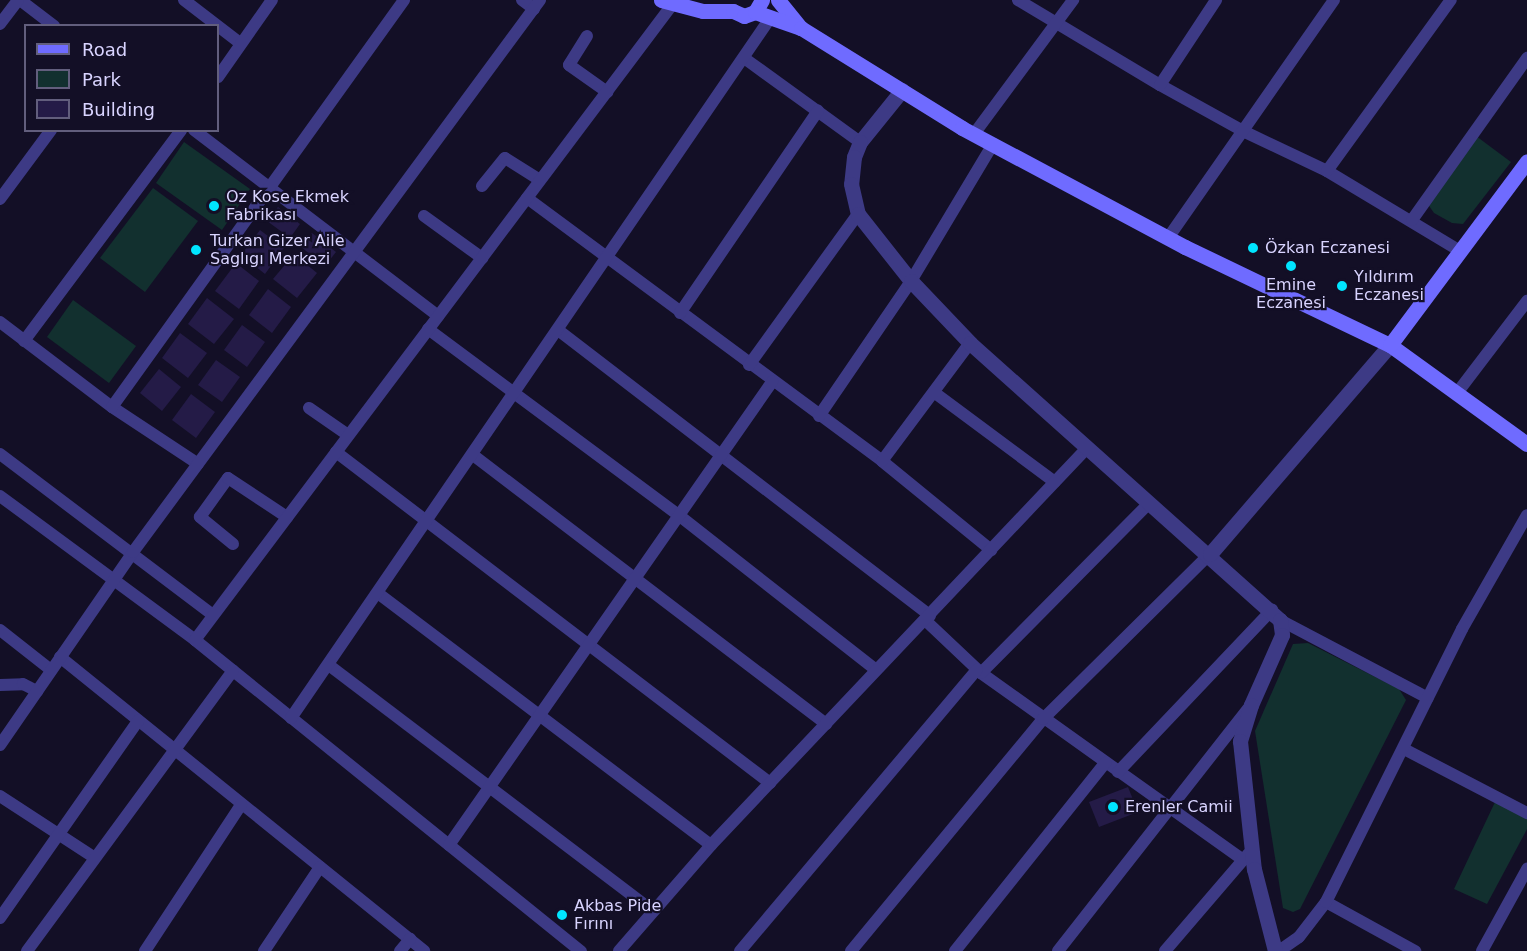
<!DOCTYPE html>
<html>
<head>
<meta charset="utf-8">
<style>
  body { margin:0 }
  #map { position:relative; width:1527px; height:951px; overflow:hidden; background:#130f26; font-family:"DejaVu Sans",sans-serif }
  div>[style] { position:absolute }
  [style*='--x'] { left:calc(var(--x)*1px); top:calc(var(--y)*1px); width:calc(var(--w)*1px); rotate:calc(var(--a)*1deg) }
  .green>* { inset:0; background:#12302f }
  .building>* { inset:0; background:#241b47 }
  .minor>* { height:12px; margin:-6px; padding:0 6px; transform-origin:6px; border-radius:6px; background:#3d3a85 }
  .tertiary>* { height:15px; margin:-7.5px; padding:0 7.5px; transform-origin:7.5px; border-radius:7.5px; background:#3d3a85 }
  .secondary>* { height:15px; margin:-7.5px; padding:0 7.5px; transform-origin:7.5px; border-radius:7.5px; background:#6f6bff }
  .dots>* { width:16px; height:16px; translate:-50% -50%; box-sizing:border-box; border:3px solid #130f26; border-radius:50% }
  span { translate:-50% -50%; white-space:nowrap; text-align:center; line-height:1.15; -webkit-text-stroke:4.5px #130f26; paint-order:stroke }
  .poi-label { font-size:16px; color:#d9d4ff }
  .left { translate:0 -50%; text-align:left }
  .legend { position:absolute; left:24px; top:24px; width:195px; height:108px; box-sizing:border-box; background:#130f26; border:2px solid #625e7d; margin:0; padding:8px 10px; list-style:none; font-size:18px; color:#d9d4ff }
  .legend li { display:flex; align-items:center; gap:12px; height:30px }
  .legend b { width:30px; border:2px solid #625e7d }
</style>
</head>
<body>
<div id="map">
  <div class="green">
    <i style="clip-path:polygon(1476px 136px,1511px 162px,1463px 224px,1452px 223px,1434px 213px,1427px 203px)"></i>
    <i style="clip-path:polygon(184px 142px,250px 189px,222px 230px,156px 183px)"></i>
    <i style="clip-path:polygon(153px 188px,198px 221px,145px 292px,100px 258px)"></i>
    <i style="clip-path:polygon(73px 300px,136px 346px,109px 383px,47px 337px)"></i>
    <i style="clip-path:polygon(1308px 643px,1399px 689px,1406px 700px,1300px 909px,1293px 912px,1283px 908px,1255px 731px,1293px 644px)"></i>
    <i style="clip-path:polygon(1496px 800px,1527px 816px,1527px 829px,1487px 904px,1454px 889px)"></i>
  </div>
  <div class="building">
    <i style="clip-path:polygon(278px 207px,300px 224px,290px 238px,267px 221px)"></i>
    <i style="clip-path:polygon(260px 230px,284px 248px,265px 274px,241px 255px)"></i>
    <i style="clip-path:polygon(312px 233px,336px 252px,325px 266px,301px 247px)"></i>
    <i style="clip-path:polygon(294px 254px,317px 273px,297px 298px,273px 279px)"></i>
    <i style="clip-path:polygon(236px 263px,259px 281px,239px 309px,215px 291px)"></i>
    <i style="clip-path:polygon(268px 289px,291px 307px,272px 333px,249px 315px)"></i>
    <i style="clip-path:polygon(207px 298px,234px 319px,214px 344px,188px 324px)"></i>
    <i style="clip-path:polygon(242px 325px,265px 342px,247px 367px,224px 350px)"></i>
    <i style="clip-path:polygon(180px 333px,207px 353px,188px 378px,162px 358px)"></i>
    <i style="clip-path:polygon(216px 360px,240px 377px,222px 402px,198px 385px)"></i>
    <i style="clip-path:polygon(159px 369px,181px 387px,162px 411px,140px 393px)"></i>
    <i style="clip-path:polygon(191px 394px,215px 412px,196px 438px,172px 420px)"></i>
    <i style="clip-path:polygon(1128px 787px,1138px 812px,1099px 827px,1089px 802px)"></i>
  </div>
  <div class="minor">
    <i style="--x:20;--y:0;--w:43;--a:37.4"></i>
    <i style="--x:184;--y:0;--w:71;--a:37.5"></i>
    <i style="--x:522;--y:0;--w:15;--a:37"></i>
    <i style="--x:1018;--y:0;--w:165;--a:30.9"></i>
    <i style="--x:1160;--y:85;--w:97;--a:28.9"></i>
    <i style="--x:1245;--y:132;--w:91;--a:25.4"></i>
    <i style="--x:1327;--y:171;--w:155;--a:31"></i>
    <i style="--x:0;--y:24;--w:30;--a:-53"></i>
    <i style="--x:587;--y:36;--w:34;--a:122"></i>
    <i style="--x:569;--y:65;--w:47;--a:35.4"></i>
    <i style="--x:744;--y:58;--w:143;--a:35.9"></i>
    <i style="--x:218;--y:77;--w:94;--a:-55"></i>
    <i style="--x:1160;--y:85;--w:102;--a:-56.6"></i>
    <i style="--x:194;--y:130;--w:307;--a:37.3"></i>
    <i style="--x:974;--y:134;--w:167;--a:-53.5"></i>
    <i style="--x:1327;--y:171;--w:211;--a:-54.1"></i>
    <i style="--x:482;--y:186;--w:36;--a:-51"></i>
    <i style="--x:505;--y:158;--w:41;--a:32.2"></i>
    <i style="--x:527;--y:198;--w:442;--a:36.5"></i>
    <i style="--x:882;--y:461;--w:141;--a:39.2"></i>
    <i style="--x:0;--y:199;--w:86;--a:-53.5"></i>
    <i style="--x:424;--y:216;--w:72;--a:35.9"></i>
    <i style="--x:1412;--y:220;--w:199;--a:-54.6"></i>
    <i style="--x:1168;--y:238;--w:290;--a:-55.1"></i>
    <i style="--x:680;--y:313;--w:245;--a:-55.7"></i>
    <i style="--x:0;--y:322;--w:141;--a:37.2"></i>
    <i style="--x:112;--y:407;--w:103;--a:33.5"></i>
    <i style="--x:428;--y:329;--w:315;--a:36.6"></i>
    <i style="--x:681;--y:517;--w:246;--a:38.1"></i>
    <i style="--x:558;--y:330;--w:469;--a:37.5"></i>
    <i style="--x:24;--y:341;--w:263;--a:-53.3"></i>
    <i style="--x:749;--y:365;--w:186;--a:-54.2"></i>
    <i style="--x:935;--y:393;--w:149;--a:36.6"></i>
    <i style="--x:1457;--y:393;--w:116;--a:-52.7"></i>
    <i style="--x:112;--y:407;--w:501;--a:-54.34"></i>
    <i style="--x:309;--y:408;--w:47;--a:34.7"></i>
    <i style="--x:819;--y:416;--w:163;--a:-55.7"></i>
    <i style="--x:911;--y:281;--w:160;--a:-59.1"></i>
    <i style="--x:336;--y:452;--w:546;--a:37.33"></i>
    <i style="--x:0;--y:454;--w:267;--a:37.1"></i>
    <i style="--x:473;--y:455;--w:444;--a:37.3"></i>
    <i style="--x:882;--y:461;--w:147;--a:-53.3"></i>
    <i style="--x:0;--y:496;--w:242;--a:36.4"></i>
    <i style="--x:195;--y:640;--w:496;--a:38.9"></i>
    <i style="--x:233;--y:544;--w:43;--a:-140.7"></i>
    <i style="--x:200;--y:517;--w:48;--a:-54.3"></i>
    <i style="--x:228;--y:478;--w:71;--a:33.5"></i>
    <i style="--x:379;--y:594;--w:416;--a:37.1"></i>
    <i style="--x:925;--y:620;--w:77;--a:43.4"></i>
    <i style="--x:981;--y:673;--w:322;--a:35.5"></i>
    <i style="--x:1280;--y:620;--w:167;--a:27.8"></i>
    <i style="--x:0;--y:630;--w:65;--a:38.1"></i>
    <i style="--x:195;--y:640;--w:794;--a:-53.09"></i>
    <i style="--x:672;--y:5;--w:5;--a:-101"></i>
    <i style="--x:60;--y:657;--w:468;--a:38.9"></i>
    <i style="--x:330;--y:666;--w:404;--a:37.2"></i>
    <i style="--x:981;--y:673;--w:239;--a:-45.3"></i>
    <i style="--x:0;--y:685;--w:23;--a:-2"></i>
    <i style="--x:23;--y:684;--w:16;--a:27"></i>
    <i style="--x:291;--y:718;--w:850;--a:-55.6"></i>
    <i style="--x:0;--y:745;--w:234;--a:-55.4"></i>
    <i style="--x:133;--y:552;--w:686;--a:-53.6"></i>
    <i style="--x:1404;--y:749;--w:139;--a:27.5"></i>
    <i style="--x:1118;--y:772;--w:224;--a:-46.5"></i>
    <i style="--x:0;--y:796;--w:113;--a:33.1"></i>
    <i style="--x:449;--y:845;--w:565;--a:-55.1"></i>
    <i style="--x:1326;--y:902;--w:102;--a:28.8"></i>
    <i style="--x:0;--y:918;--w:241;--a:-55"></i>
    <i style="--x:27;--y:951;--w:348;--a:-53.7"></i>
    <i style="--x:145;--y:951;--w:175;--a:-56.7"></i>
    <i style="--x:264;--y:951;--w:101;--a:-56.3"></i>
    <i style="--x:400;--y:951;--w:16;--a:-50"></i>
    <i style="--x:619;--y:951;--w:140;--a:-49"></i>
    <i style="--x:711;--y:845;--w:545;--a:-46.56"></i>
    <i style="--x:740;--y:951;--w:368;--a:-49.9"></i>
    <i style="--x:851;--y:951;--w:301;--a:-50.4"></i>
    <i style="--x:1043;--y:719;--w:235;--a:-44.7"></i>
    <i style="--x:955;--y:951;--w:241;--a:-51.4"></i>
    <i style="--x:1058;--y:951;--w:308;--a:-51.9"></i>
    <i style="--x:1165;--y:951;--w:128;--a:-49.4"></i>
    <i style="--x:1279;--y:951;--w:24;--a:-35"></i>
    <i style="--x:1299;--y:937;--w:44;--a:-52.4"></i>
    <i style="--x:1326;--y:902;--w:305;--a:-63.5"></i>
    <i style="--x:1462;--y:629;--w:131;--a:-60.3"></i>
    <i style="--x:1482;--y:951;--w:94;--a:-61.2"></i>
  </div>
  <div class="tertiary">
    <i style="--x:902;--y:90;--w:67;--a:128.9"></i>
    <i style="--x:860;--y:142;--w:16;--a:112"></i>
    <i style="--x:854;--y:157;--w:27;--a:96"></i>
    <i style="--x:851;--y:184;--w:31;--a:77"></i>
    <i style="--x:858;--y:214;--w:85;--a:51.7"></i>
    <i style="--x:911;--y:281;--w:86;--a:46.4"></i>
    <i style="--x:970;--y:343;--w:416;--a:41.8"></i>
    <i style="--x:1280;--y:620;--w:15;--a:82"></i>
    <i style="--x:1282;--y:635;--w:77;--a:113.9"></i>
    <i style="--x:1251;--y:705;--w:38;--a:107"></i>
    <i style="--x:1240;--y:741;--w:129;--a:83.8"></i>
    <i style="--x:1254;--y:869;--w:85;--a:75.6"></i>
    <i style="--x:1210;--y:554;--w:276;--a:-49.3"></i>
  </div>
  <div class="secondary">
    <i style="--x:661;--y:0;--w:43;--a:14.7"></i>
    <i style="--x:703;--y:11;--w:30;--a:0"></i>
    <i style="--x:733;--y:11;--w:12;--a:24"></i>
    <i style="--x:744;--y:16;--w:12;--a:-20"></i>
    <i style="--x:755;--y:12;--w:14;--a:-60"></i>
    <i style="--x:778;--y:0;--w:36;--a:51"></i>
    <i style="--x:755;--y:12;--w:49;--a:19.2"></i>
    <i style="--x:801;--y:28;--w:190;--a:31.8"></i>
    <i style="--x:962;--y:128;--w:253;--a:28.1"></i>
    <i style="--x:1185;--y:247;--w:227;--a:25.6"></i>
    <i style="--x:1390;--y:345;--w:169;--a:35.9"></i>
    <i style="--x:1390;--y:345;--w:229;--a:-53.3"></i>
  </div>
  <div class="dots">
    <i style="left:214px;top:206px;background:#00e5ff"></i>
    <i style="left:1253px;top:248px;background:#00e5ff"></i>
    <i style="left:196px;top:250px;background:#00e5ff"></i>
    <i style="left:1291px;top:266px;background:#00e5ff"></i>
    <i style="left:1342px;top:286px;background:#00e5ff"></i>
    <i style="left:1113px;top:807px;background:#00e5ff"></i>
    <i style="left:562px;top:915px;background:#00e5ff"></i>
  </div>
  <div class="poi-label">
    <span class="left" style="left:226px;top:206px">Oz Kose Ekmek<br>Fabrikası</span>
    <span class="left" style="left:210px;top:250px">Turkan Gizer Aile<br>Saglıgı Merkezi</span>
    <span class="left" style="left:1265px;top:248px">Özkan Eczanesi</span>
    <span class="left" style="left:1354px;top:286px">Yıldırım<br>Eczanesi</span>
    <span style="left:1291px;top:294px">Emine<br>Eczanesi</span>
    <span class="left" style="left:1125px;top:807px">Erenler Camii</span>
    <span class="left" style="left:574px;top:915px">Akbas Pide<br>Fırını</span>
  </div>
  <ul class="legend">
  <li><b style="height:8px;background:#6f6bff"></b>Road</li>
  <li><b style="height:16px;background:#12302f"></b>Park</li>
  <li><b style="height:16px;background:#241b47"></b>Building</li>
  </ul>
</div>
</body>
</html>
